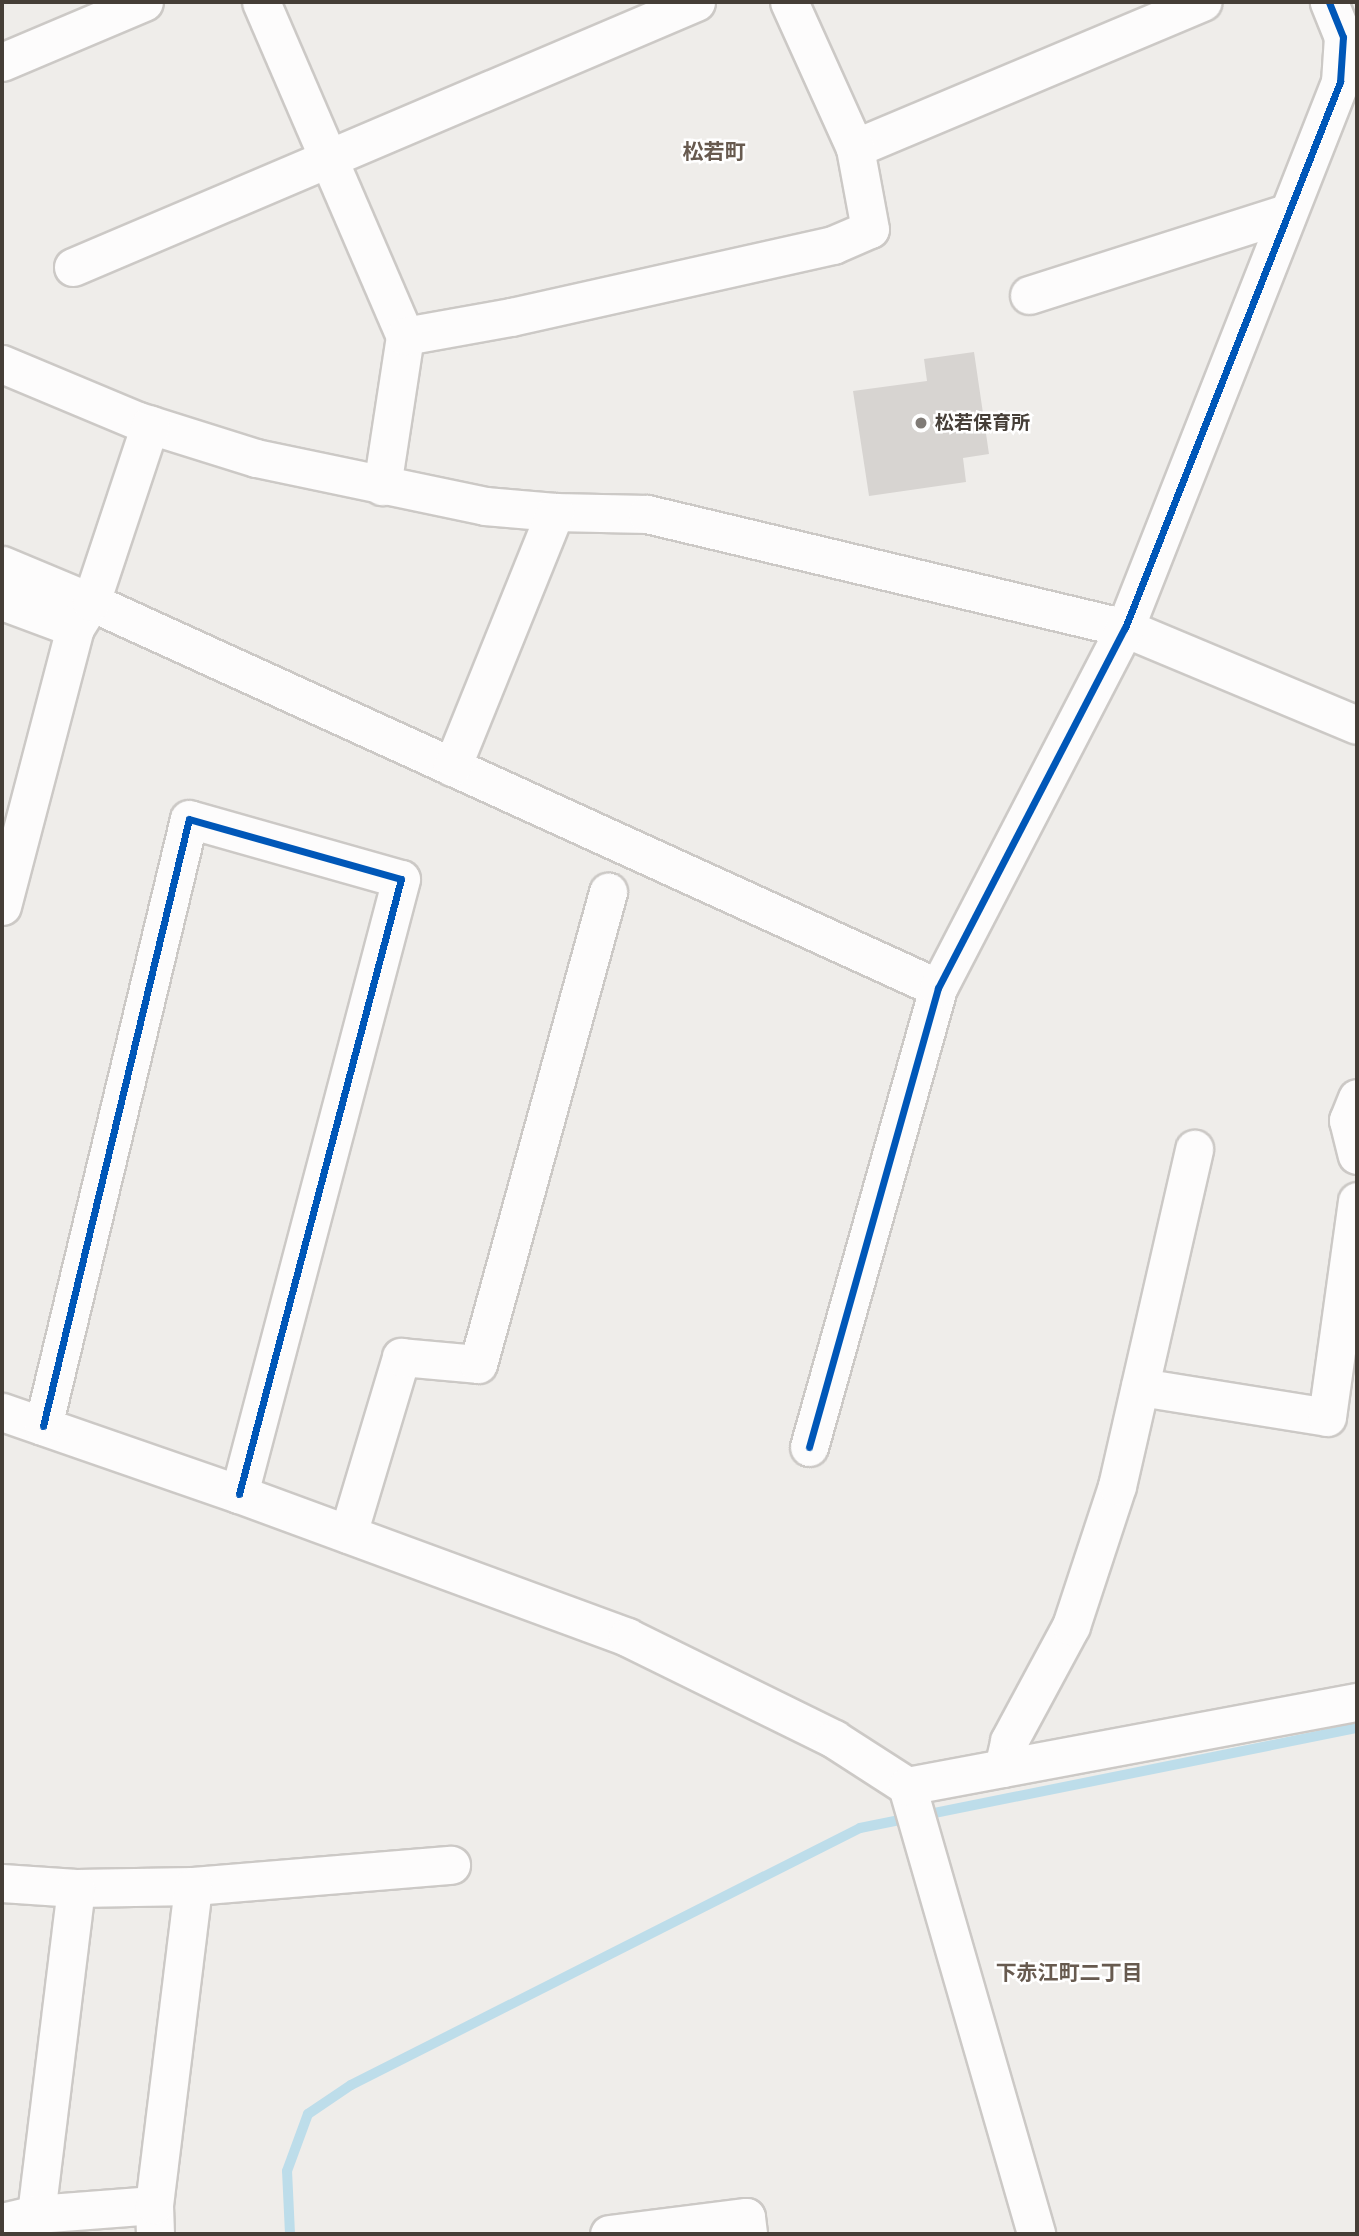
<!DOCTYPE html>
<html>
<head>
<meta charset="utf-8">
<style>
  body { margin:0 }
  #map { position:relative; width:1359px; height:2236px; overflow:hidden; background:#efedea; font-family:Ubuntu,"Noto Sans JP",sans-serif }
  div>[style] { position:absolute }
  [style*='--x'] { left:calc(var(--x)*1px); top:calc(var(--y)*1px); width:calc(var(--w)*1px); rotate:calc(var(--a)*1deg) }
  .stream>* { height:10px; margin:-5px; padding:0 5px; transform-origin:5px; border-radius:5px; background:#bdddea }
  .building>* { inset:0; background:#d7d4d1 }
  .roads { filter:drop-shadow(2px 0 #ccc9c6) drop-shadow(-2px 0 #ccc9c6) drop-shadow(0 2px #ccc9c6) drop-shadow(0 -2px #ccc9c6) }
  .minor>* { height:37px; margin:-18.5px; padding:0 18.5px; transform-origin:18.5px; border-radius:18.5px; background:#fdfcfc }
  .cycleway>* { height:7px; margin:-3.5px; padding:0 3.5px; transform-origin:3.5px; border-radius:3.5px; background:#0057b8 }
  .dots>* { width:19px; height:19px; translate:-50% -50%; box-sizing:border-box; border:4px solid #fff; border-radius:50% }
  span { translate:-50% -50%; white-space:nowrap; text-align:center; line-height:1.15; -webkit-text-stroke:5px #fff; paint-order:stroke }
  .poi-label { font-size:19px; color:#453e37; font-weight:700 }
  .left { translate:0 -50%; text-align:left }
  .neighbourhood-label { font-size:21px; color:#675a4f; font-weight:700 }
  .frame { position:absolute; inset:0; border:4px solid #453e37; pointer-events:none }
</style>
</head>
<body>
<div id="map">
  <div class="stream">
    <i style="--x:290;--y:2234;--w:63;--a:-92.7"></i>
    <i style="--x:287;--y:2171;--w:61;--a:-69.8"></i>
    <i style="--x:308;--y:2114;--w:52;--a:-34"></i>
    <i style="--x:351;--y:2085;--w:570;--a:-26.79"></i>
    <i style="--x:860;--y:1828;--w:507;--a:-11.38"></i>
  </div>
  <div class="building">
    <i style="clip-path:polygon(974px 352px,989px 454px,963px 458px,966px 482px,869px 496px,853px 391px,927px 381px,924px 359px)"></i>
  </div>
  <div class="roads">
    <div class="minor">
      <i style="--x:261;--y:2;--w:364;--a:66.7"></i>
      <i style="--x:405;--y:336;--w:152;--a:98.7"></i>
      <i style="--x:2;--y:62;--w:154;--a:-22.9"></i>
      <i style="--x:855;--y:148;--w:377;--a:-22.8"></i>
      <i style="--x:73;--y:267;--w:677;--a:-23.04"></i>
      <i style="--x:1029;--y:295;--w:270;--a:-17.7"></i>
      <i style="--x:405;--y:336;--w:108;--a:-10.2"></i>
      <i style="--x:511;--y:317;--w:330;--a:-12.6"></i>
      <i style="--x:833;--y:245;--w:40;--a:-23.4"></i>
      <i style="--x:870;--y:229;--w:82;--a:-100.5"></i>
      <i style="--x:855;--y:148;--w:160;--a:-114.3"></i>
      <i style="--x:2;--y:364;--w:147;--a:22.7"></i>
      <i style="--x:138;--y:421;--w:124;--a:17.4"></i>
      <i style="--x:256;--y:458;--w:234;--a:11.8"></i>
      <i style="--x:485;--y:506;--w:70;--a:4.9"></i>
      <i style="--x:555;--y:512;--w:92;--a:1.2"></i>
      <i style="--x:647;--y:514;--w:491;--a:13.4"></i>
      <i style="--x:1125;--y:628;--w:251;--a:22.7"></i>
      <i style="--x:2;--y:565;--w:96;--a:22.6"></i>
      <i style="--x:91;--y:602;--w:931;--a:24.5"></i>
      <i style="--x:2;--y:601;--w:78;--a:20.3"></i>
      <i style="--x:452;--y:767;--w:275;--a:-68"></i>
      <i style="--x:2;--y:906;--w:287;--a:-75.3"></i>
      <i style="--x:75;--y:628;--w:31;--a:-58"></i>
      <i style="--x:91;--y:602;--w:187;--a:-71.6"></i>
      <i style="--x:1357;--y:1098;--w:24;--a:112"></i>
      <i style="--x:1348;--y:1120;--w:36;--a:76"></i>
      <i style="--x:1140;--y:1387;--w:189;--a:9.1"></i>
      <i style="--x:1327;--y:1417;--w:218;--a:-82.1"></i>
      <i style="--x:2;--y:1412;--w:251;--a:19.1"></i>
      <i style="--x:239;--y:1494;--w:414;--a:20.2"></i>
      <i style="--x:627;--y:1637;--w:231;--a:26.2"></i>
      <i style="--x:834;--y:1739;--w:87;--a:32.8"></i>
      <i style="--x:907;--y:1786;--w:466;--a:73.9"></i>
      <i style="--x:43;--y:1426;--w:624;--a:-76.48"></i>
      <i style="--x:189;--y:819;--w:220;--a:15.8"></i>
      <i style="--x:401;--y:879;--w:636;--a:104.76"></i>
      <i style="--x:809;--y:1447;--w:477;--a:-74.3"></i>
      <i style="--x:938;--y:988;--w:406;--a:-62.6"></i>
      <i style="--x:1125;--y:628;--w:587;--a:-68.51"></i>
      <i style="--x:1340;--y:82;--w:45;--a:-86.2"></i>
      <i style="--x:1343;--y:37;--w:38;--a:-112"></i>
      <i style="--x:348;--y:1534;--w:185;--a:-73.3"></i>
      <i style="--x:401;--y:1357;--w:77;--a:5.2"></i>
      <i style="--x:478;--y:1364;--w:490;--a:-74.6"></i>
      <i style="--x:1003;--y:1768;--w:28;--a:-77"></i>
      <i style="--x:1009;--y:1741;--w:131;--a:-61.7"></i>
      <i style="--x:1071;--y:1626;--w:147;--a:-71.8"></i>
      <i style="--x:1117;--y:1486;--w:346;--a:-77.1"></i>
      <i style="--x:907;--y:1786;--w:458;--a:-10.6"></i>
      <i style="--x:2;--y:1883;--w:74;--a:3.9"></i>
      <i style="--x:76;--y:1888;--w:117;--a:-1"></i>
      <i style="--x:193;--y:1886;--w:259;--a:-4.7"></i>
      <i style="--x:36;--y:2214;--w:328;--a:-83"></i>
      <i style="--x:2;--y:2222;--w:35;--a:-13"></i>
      <i style="--x:36;--y:2214;--w:118;--a:-4.4"></i>
      <i style="--x:155;--y:2234;--w:29;--a:-92"></i>
      <i style="--x:154;--y:2205;--w:321;--a:-83"></i>
      <i style="--x:609;--y:2234;--w:138;--a:-7.1"></i>
      <i style="--x:746;--y:2217;--w:17;--a:83"></i>
    </div>
  </div>
  <div class="cycleway">
    <i style="--x:43;--y:1426;--w:624;--a:-76.48"></i>
    <i style="--x:189;--y:819;--w:220;--a:15.8"></i>
    <i style="--x:401;--y:879;--w:636;--a:104.76"></i>
    <i style="--x:809;--y:1447;--w:477;--a:-74.3"></i>
    <i style="--x:938;--y:988;--w:406;--a:-62.6"></i>
    <i style="--x:1125;--y:628;--w:587;--a:-68.51"></i>
    <i style="--x:1340;--y:82;--w:45;--a:-86.2"></i>
    <i style="--x:1343;--y:37;--w:38;--a:-112"></i>
  </div>
  <div class="dots">
    <i style="left:921px;top:423px;background:#807b76"></i>
  </div>
  <div class="poi-label">
    <span class="left" style="left:935px;top:423px">松若保育所</span>
  </div>
  <div class="neighbourhood-label">
    <span style="left:714px;top:151px">松若町</span>
    <span style="left:1069px;top:1972px">下赤江町二丁目</span>
  </div>
  <div class="frame"></div>
</div>
</body>
</html>
